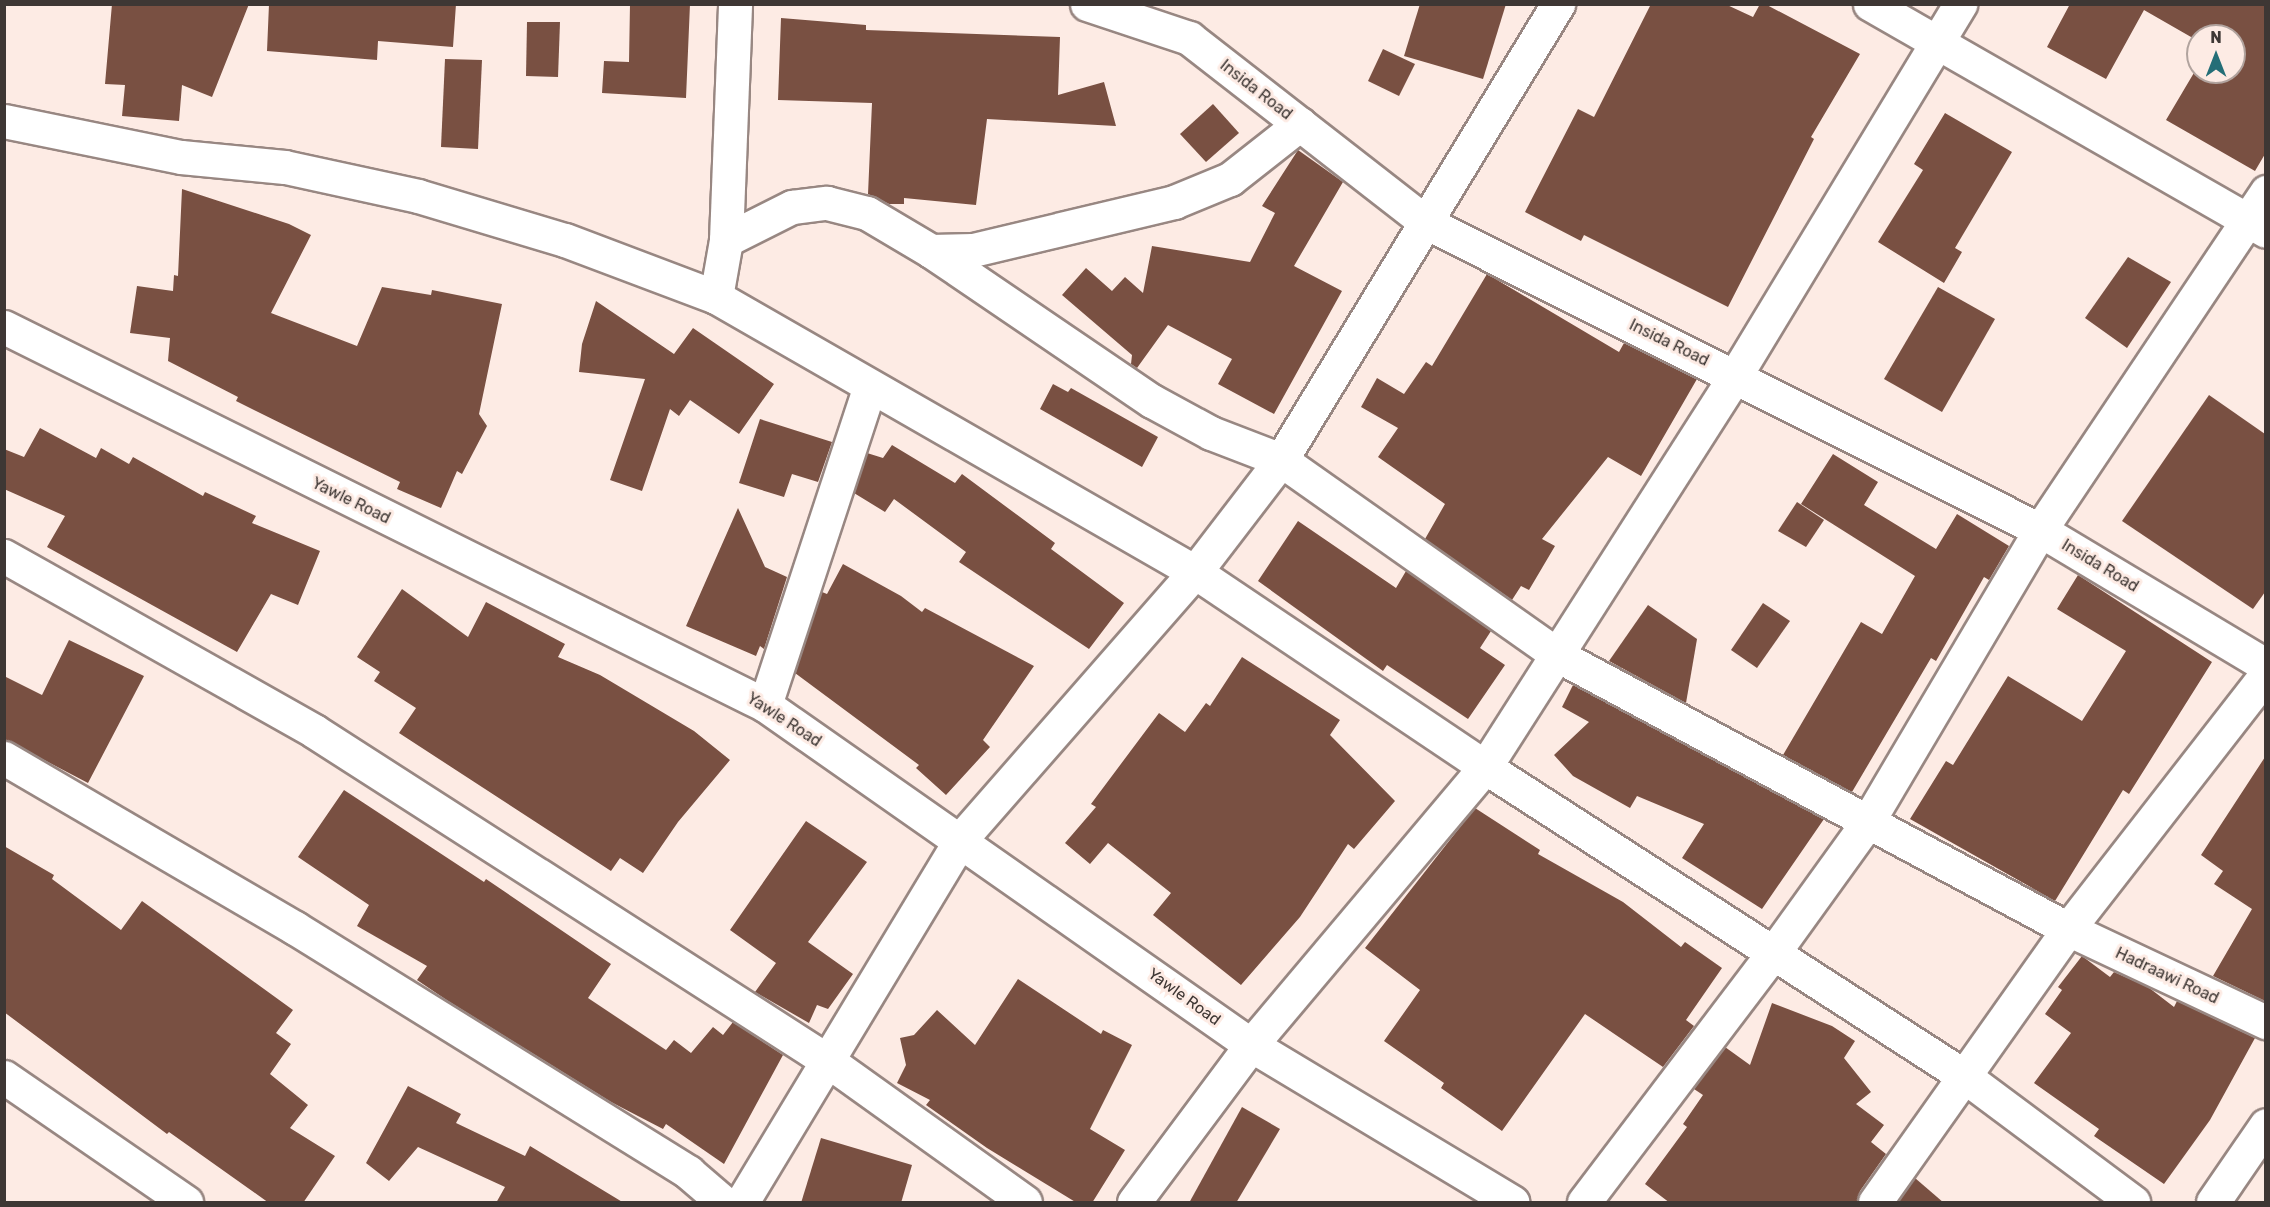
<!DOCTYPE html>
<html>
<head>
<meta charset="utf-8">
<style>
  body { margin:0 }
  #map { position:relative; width:2270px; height:1207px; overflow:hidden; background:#fdebe4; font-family:Rubik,sans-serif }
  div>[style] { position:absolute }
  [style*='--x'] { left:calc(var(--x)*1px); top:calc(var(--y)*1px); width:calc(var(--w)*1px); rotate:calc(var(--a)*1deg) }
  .building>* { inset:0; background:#795042 }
  .roads { filter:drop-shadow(2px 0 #988782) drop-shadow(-2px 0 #988782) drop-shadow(0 2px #988782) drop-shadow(0 -2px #988782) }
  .minor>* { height:33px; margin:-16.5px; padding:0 16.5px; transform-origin:16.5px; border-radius:16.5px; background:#fff }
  span { translate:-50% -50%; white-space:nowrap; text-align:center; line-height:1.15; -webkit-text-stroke:6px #fdebe4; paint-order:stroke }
  .street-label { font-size:16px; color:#3e3734 }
  .frame { position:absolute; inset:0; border:6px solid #3e3734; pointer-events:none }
  .north { position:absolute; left:2186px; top:24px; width:60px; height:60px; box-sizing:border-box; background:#fdebe4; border:2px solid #b1a39e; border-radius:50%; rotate:0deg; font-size:16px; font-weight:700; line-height:24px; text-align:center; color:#3e3734 }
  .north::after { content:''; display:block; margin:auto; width:21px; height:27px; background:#246e77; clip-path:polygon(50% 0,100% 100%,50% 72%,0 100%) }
</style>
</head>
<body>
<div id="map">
  <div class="building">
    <i style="clip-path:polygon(112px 4px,249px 4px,212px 97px,182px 85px,179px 121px,122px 116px,125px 85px,105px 84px)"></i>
    <i style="clip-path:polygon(269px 4px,456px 4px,453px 47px,378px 41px,377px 60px,267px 51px)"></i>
    <i style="clip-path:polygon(630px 4px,690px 4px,686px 98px,602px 93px,604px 61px,629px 62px)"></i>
    <i style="clip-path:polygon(1420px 4px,1506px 4px,1483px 79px,1404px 56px)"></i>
    <i style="clip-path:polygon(1651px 4px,1725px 4px,1753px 17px,1760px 4px,1765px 4px,1860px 54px,1811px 137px,1814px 139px,1728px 307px,1584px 235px,1581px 241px,1525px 212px,1578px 109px,1594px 117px)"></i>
    <i style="clip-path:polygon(2070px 4px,2265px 4px,2265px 154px,2255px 171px,2166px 120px,2198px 66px,2198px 72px,2234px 72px,2234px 36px,2198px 36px,2198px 41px,2144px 10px,2106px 79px,2047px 47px)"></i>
    <i style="clip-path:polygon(781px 18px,866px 25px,866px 30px,1060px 37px,1058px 95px,1104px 82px,1116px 126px,987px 119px,976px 205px,904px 198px,904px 204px,889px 204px,868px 194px,872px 103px,778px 100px)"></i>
    <i style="clip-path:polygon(527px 22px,560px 22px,558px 77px,526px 76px)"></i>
    <i style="clip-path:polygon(1383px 49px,1415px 64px,1399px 96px,1368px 81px)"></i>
    <i style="clip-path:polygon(445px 59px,482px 60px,478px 149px,441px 147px)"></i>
    <i style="clip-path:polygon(1213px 104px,1239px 133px,1206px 162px,1180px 134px)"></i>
    <i style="clip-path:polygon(1945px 113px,2012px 152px,1955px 248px,1962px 252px,1944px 283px,1878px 242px,1923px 170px,1914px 164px)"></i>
    <i style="clip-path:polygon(1298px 150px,1343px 182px,1294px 266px,1342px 291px,1274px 414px,1218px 384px,1232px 359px,1168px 325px,1137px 368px,1131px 364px,1132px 355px,1062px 295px,1086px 268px,1112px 291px,1125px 277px,1143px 293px,1152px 246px,1250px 262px,1275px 213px,1262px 206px)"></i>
    <i style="clip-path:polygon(182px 189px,289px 224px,311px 235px,271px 313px,357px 346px,382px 287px,431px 295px,432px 290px,502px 304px,479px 414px,487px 426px,462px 474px,457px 471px,441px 508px,397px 489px,400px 482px,236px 401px,238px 397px,168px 361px,170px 338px,130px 333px,137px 286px,173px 291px,174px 275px,178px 276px)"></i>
    <i style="clip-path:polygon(2128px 257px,2171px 282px,2127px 348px,2085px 318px)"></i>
    <i style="clip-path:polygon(1487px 274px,1619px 352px,1624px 343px,1697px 379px,1641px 476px,1608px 457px,1542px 539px,1555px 546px,1529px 590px,1521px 586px,1512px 600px,1425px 539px,1445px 504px,1378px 457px,1398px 428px,1361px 407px,1377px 378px,1404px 394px,1426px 362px,1432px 366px)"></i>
    <i style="clip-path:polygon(1938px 287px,1995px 319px,1942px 412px,1884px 379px)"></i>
    <i style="clip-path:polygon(596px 301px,674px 354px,693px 328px,774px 384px,739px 434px,690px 400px,679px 416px,670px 409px,642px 491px,610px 480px,645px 379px,579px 372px,582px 344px)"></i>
    <i style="clip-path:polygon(1053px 384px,1068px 392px,1071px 388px,1158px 437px,1142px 467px,1040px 409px)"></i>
    <i style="clip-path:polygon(2209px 395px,2265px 434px,2265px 592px,2253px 609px,2122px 521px)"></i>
    <i style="clip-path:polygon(760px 419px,832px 442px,818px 482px,792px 474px,784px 497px,739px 483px)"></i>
    <i style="clip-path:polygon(40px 428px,96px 458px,101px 448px,129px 464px,133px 457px,203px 496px,205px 492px,256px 516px,252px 523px,320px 551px,298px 605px,271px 594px,237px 652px,47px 547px,65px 516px,4px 489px,4px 449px,24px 457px)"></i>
    <i style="clip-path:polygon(892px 445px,955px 483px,962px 474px,1055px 543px,1051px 549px,1124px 603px,1089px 649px,959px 562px,966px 552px,894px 499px,885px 512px,854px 493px,867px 453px,883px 458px)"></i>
    <i style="clip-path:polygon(1833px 454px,1878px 482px,1864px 505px,1936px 549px,1957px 514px,2009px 546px,1989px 580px,1984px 577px,1936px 661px,1931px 658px,1852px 792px,1783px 755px,1861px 622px,1882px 634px,1915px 576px,1801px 504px)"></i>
    <i style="clip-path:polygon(1797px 502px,1824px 520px,1806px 547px,1778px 531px)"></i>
    <i style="clip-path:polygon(738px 508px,765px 567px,787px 577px,764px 649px,760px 646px,756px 656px,686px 626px)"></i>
    <i style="clip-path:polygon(1298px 521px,1396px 588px,1406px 571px,1491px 631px,1480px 648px,1505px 665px,1468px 719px,1387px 665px,1383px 671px,1258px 581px)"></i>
    <i style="clip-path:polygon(843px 564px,901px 596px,922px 612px,925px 608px,1034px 666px,983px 740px,990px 747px,946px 795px,916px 768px,919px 765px,795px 673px,822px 592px,827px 594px)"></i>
    <i style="clip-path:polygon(2078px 575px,2212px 662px,2129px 794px,2123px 790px,2055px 901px,1910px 819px,1946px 761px,1953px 765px,2008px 676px,2082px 721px,2126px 651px,2057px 609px)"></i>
    <i style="clip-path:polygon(402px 589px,468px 637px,486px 602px,565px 644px,558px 657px,600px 675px,694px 731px,730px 760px,678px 822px,643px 873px,620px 858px,611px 871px,399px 733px,416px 708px,374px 681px,380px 672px,357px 657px)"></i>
    <i style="clip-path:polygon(1763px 603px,1790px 621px,1757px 668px,1731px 650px)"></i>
    <i style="clip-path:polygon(1648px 605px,1697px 639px,1686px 703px,1609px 661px)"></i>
    <i style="clip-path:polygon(69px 640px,144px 676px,88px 783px,4px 739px,4px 676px,42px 695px)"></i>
    <i style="clip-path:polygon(1242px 657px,1340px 720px,1330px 735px,1395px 801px,1354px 849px,1348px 844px,1300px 917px,1241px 985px,1153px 915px,1171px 893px,1108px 843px,1090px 864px,1065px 843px,1096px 807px,1091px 804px,1159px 713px,1185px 732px,1206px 703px,1210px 706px)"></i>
    <i style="clip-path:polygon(1573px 685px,1824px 819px,1762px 909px,1682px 858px,1704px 824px,1637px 796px,1630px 808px,1573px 776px,1554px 755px,1589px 722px,1562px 707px)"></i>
    <i style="clip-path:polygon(2265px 757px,2265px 1001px,2213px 976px,2252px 909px,2214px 884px,2223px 871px,2201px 855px)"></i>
    <i style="clip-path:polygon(344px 790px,484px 882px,486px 879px,611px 964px,588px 998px,666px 1050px,674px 1040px,691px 1053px,713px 1027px,723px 1035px,733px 1022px,783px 1055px,724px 1164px,666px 1124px,663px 1129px,611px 1102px,448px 1001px,417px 980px,427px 966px,357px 926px,369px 905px,298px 857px)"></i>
    <i style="clip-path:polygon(1475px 808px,1540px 850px,1538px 854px,1623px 902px,1681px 947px,1685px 942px,1722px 968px,1686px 1020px,1694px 1026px,1663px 1067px,1585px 1014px,1502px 1131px,1441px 1088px,1444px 1083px,1384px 1041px,1420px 990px,1365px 948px)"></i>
    <i style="clip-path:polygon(806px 821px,867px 862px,808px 942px,853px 974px,828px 1009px,817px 1005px,809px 1023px,755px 992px,776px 963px,730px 930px)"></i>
    <i style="clip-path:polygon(4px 846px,54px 875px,52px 879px,121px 930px,142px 901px,293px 1010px,276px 1033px,291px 1044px,270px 1074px,308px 1105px,290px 1128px,335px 1156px,303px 1203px,269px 1203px,169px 1132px,167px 1134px,4px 1012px)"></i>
    <i style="clip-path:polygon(2082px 956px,2110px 977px,2114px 972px,2148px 987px,2174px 1007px,2177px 1001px,2255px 1038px,2210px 1120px,2164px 1184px,2094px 1136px,2099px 1129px,2034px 1083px,2071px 1033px,2045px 1014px,2062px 990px,2058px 987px)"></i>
    <i style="clip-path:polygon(1018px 979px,1101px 1034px,1103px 1030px,1132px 1045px,1090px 1129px,1125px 1150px,1092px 1203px,1077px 1203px,987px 1148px,926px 1105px,930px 1100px,897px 1083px,906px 1065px,900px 1038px,914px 1035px,937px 1010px,975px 1045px)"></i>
    <i style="clip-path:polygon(1772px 1003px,1832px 1026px,1855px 1041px,1844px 1058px,1871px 1092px,1856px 1104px,1884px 1125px,1871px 1142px,1886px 1154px,1860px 1191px,1857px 1203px,1670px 1203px,1645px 1184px,1687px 1127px,1683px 1124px,1703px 1095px,1694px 1089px,1725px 1047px,1750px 1065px)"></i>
    <i style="clip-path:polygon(408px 1086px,461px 1114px,456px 1123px,525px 1156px,530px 1146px,624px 1203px,496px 1203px,505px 1187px,418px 1147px,389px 1181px,366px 1163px)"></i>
    <i style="clip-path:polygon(1242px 1107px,1280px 1129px,1236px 1203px,1189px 1203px)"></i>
    <i style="clip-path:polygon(821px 1138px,912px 1165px,901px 1203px,801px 1203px)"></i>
    <i style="clip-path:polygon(1915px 1178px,1944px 1203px,1898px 1203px)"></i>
  </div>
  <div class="roads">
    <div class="minor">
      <i style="--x:1087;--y:4;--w:108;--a:18.4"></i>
      <i style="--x:1189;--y:38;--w:301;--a:37.9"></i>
      <i style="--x:1427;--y:223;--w:686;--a:26.6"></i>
      <i style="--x:2040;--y:530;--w:263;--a:30.9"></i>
      <i style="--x:1870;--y:4;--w:456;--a:29.8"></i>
      <i style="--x:4;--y:121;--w:181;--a:11.5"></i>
      <i style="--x:181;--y:157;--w:104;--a:5.5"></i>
      <i style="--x:285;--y:167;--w:136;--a:12.3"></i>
      <i style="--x:418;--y:196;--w:153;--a:16.7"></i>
      <i style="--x:565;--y:240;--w:161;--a:20.7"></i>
      <i style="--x:716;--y:297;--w:552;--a:29.86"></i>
      <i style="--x:1195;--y:572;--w:349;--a:33.9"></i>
      <i style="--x:1485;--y:767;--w:570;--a:32.83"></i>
      <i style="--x:1964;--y:1076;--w:211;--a:36.7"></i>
      <i style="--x:726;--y:240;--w:74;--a:-26.6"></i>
      <i style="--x:792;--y:207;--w:35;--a:-7"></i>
      <i style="--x:827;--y:203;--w:41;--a:14"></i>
      <i style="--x:867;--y:213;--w:74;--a:30.7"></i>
      <i style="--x:931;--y:251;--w:42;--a:-1.4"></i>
      <i style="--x:973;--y:250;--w:207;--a:-13.4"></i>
      <i style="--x:1174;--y:202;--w:61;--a:-22.3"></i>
      <i style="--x:1230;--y:179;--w:89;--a:-38.2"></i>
      <i style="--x:931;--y:251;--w:267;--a:34.2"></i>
      <i style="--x:1152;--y:401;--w:67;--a:28.5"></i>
      <i style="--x:1211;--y:433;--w:75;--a:21.1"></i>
      <i style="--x:1281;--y:460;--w:338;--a:35.2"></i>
      <i style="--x:1557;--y:655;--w:580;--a:28.2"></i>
      <i style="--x:2068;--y:929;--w:219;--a:25.2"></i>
      <i style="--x:716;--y:297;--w:58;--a:-80"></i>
      <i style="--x:726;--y:240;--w:236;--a:-87.8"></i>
      <i style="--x:4;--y:327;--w:850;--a:26.41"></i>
      <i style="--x:765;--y:705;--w:593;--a:34.98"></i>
      <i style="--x:1251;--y:1045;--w:305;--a:31"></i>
      <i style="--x:4;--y:556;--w:356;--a:29.4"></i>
      <i style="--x:314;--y:731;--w:611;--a:32.7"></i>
      <i style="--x:828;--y:1061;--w:242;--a:35.6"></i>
      <i style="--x:765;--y:705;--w:334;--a:-71.8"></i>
      <i style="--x:4;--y:758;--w:337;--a:30.3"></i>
      <i style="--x:295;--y:928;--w:463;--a:31.8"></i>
      <i style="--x:688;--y:1172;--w:46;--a:40.6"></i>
      <i style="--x:4;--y:1077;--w:221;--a:34.5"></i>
      <i style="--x:742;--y:1202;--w:423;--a:-58.9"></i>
      <i style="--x:960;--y:840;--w:356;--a:-48.8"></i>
      <i style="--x:1195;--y:572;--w:141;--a:-52.5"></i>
      <i style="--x:1281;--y:460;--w:534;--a:-58.72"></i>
      <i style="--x:1134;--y:1202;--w:196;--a:-53.3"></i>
      <i style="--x:1251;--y:1045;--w:363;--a:-49.9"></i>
      <i style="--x:1485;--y:767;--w:464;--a:-57.4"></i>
      <i style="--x:1735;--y:376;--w:435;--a:-58.8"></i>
      <i style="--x:1584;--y:1202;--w:314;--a:-52.8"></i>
      <i style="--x:1774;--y:952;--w:159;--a:-54.2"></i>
      <i style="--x:1867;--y:823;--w:340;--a:-59.4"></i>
      <i style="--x:2040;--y:530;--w:407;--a:-56.2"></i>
      <i style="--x:1875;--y:1202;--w:334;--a:-54.7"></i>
      <i style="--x:2068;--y:929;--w:322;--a:-52.1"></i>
      <i style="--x:2213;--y:1202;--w:93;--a:-55.5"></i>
    </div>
  </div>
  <div class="street-label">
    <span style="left:1256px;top:90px;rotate:38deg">Insida Road</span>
    <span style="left:1669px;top:343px;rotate:26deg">Insida Road</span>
    <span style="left:351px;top:501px;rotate:26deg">Yawle Road</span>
    <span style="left:2100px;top:566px;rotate:31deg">Insida Road</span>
    <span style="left:784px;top:720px;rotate:33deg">Yawle Road</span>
    <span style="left:2167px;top:976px;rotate:25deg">Hadraawi Road</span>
    <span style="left:1184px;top:997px;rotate:36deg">Yawle Road</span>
  </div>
  <div class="frame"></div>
  <div class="north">N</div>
</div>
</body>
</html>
